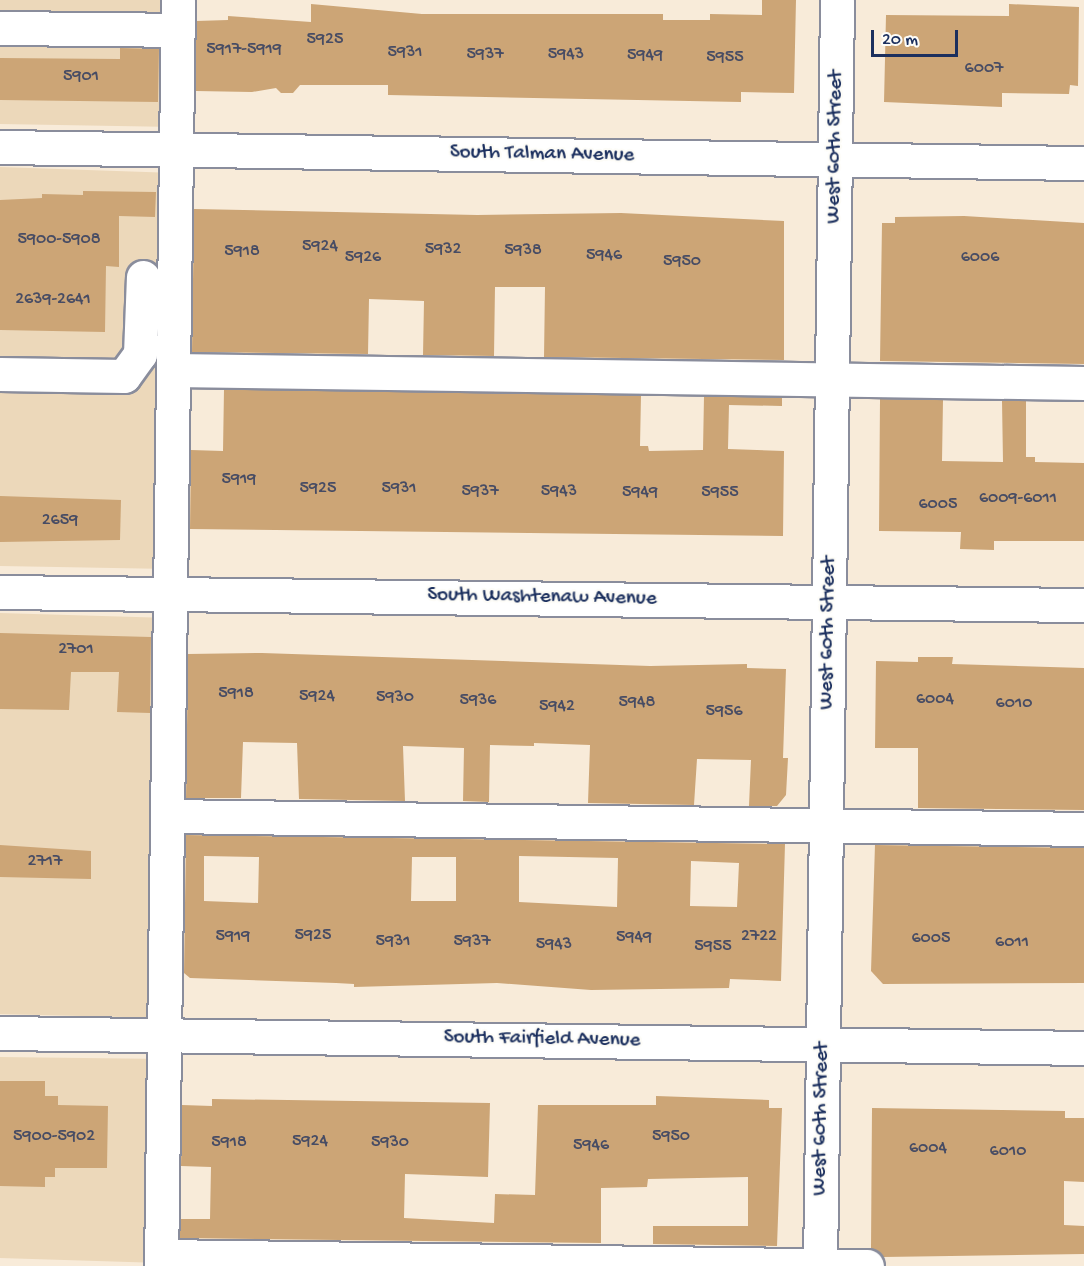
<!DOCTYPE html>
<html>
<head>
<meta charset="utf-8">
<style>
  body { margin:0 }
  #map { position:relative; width:1084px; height:1266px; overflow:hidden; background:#f8ebd9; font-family:"Gochi Hand",sans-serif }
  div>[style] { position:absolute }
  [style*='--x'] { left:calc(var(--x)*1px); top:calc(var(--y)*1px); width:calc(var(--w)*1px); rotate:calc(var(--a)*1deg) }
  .built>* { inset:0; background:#ecd8ba }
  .building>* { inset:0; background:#cca576 }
  .roads { filter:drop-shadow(2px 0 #8a8d9c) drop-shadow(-2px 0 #8a8d9c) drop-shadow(0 2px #8a8d9c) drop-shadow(0 -2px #8a8d9c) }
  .minor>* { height:33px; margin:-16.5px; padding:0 16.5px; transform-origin:16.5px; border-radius:16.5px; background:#fff }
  span { translate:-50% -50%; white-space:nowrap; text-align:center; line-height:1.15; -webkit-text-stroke:4.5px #fdfcf7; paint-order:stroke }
  .number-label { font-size:18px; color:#474c64 }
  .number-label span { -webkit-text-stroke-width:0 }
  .street-label { font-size:21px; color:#1b2f5e }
  .scale { position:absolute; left:871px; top:30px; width:87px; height:27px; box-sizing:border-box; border:3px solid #1b2f5e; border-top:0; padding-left:8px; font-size:18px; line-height:21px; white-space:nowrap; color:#1b2f5e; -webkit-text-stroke:4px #fdfcf7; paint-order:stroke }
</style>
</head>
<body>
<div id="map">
  <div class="built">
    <i style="clip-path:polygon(0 0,178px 0,176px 127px,0 124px)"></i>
    <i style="clip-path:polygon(0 167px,175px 173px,170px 569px,0 566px)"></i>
    <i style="clip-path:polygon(0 613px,170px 618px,164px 1018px,0 1014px)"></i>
    <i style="clip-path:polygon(0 1057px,167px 1059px,161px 1263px,0 1258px)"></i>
  </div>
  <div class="building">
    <i style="clip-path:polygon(762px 0,796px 0,794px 93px,741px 92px,741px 102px,388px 95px,388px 85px,300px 85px,293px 93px,281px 93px,276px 88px,252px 92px,196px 91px,196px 21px,228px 20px,228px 16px,311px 22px,311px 4px,422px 14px,663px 14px,663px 20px,710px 20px,710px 14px,762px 15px)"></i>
    <i style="clip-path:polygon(1009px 4px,1079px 7px,1078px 86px,1070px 85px,1069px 94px,1002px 93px,1002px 107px,884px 102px,886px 15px,1009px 16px)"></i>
    <i style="clip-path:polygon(120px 48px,159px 49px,158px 102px,0 100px,0 58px,120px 59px)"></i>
    <i style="clip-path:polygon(83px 191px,156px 192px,155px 217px,119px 216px,119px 267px,106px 266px,105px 332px,0 330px,0 200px,42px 198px,42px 194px,83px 195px)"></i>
    <i style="clip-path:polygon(194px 209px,477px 215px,621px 213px,784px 221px,784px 360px,544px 357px,545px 287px,495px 287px,494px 356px,423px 355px,424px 301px,369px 299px,368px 354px,192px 352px)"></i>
    <i style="clip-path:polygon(964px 216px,1084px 223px,1084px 364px,880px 361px,882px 223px,895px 223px,895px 217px)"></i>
    <i style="clip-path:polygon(224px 389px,641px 395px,640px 446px,648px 446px,649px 451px,703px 450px,704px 396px,782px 397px,782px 406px,729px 405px,728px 449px,784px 451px,783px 536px,190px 529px,191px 450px,223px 451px)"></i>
    <i style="clip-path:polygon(880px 399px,943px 400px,942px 461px,1003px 462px,1002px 401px,1026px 401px,1026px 457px,1035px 457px,1035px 462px,1084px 463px,1084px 541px,994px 541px,994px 550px,960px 549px,961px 532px,879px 531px)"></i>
    <i style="clip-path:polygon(0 496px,121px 500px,120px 540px,0 542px)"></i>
    <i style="clip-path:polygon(0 633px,151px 637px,150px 713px,117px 712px,119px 672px,71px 672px,69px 710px,0 709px)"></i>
    <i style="clip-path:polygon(262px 653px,650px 666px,747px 664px,747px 668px,786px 669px,783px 758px,788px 758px,786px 795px,777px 806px,749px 806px,751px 760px,697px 759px,694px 805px,588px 803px,590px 745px,534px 743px,534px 746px,490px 745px,489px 802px,463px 801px,464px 748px,403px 746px,405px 801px,299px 799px,297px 743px,243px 742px,241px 798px,186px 798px,188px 654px)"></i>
    <i style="clip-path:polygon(918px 657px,953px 657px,952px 664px,1084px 668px,1084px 810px,918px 808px,918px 748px,875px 748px,876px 661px,918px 662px)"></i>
    <i style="clip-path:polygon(evenodd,186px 835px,785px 844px,781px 981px,730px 979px,729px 988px,591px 990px,497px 983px,354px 987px,354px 984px,336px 983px,190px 978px,184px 973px,186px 835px,204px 856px,259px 857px,258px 903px,204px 901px,204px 856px,186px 835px,519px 856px,618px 858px,617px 907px,519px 902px,519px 856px,186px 835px,412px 857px,456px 857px,456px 901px,411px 901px,412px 857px,186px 835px,691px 861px,739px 863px,737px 907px,690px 906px,691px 861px)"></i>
    <i style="clip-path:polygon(0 845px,91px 851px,91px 879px,0 877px)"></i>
    <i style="clip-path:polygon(875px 845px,1084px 848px,1084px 983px,883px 984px,871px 971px)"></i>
    <i style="clip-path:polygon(0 1081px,45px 1081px,45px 1096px,58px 1096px,58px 1105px,108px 1106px,107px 1168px,55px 1168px,55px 1177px,45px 1177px,45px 1187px,0 1186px)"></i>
    <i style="clip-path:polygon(656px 1096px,769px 1100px,769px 1108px,782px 1108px,777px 1246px,653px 1244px,653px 1226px,748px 1226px,748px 1177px,648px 1179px,647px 1187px,601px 1188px,601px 1243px,180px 1238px,180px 1219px,210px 1219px,211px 1167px,181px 1166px,182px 1105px,212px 1106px,212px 1099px,490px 1103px,488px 1177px,405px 1174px,404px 1218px,494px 1223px,495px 1194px,535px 1195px,538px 1105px,656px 1105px)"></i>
    <i style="clip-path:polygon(872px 1108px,1065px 1111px,1065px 1118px,1084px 1118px,1084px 1182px,1064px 1181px,1064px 1225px,1084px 1226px,1084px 1254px,883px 1257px,871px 1248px)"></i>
  </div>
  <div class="roads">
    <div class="minor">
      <i style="--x:0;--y:28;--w:177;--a:0.6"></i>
      <i style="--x:0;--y:147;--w:1084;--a:0.85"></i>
      <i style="--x:173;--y:370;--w:911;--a:0.82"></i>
      <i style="--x:0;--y:374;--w:124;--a:0.9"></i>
      <i style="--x:124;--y:376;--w:27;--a:-54"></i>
      <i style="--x:140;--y:354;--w:77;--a:-87.8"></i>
      <i style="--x:0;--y:592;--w:1084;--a:0.69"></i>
      <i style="--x:167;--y:816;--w:917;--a:0.81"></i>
      <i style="--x:0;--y:1033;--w:1084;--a:0.79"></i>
      <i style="--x:161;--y:1256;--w:706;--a:0.81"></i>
      <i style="--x:161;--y:1266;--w:1266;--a:-89.23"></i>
      <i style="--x:820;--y:1266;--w:1266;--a:-89.23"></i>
    </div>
  </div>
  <div class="number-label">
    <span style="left:325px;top:40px">5925</span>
    <span style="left:244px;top:50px">5917-5919</span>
    <span style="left:405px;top:53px">5931</span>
    <span style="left:485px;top:55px">5937</span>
    <span style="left:566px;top:55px">5943</span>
    <span style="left:645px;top:56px">5949</span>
    <span style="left:725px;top:58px">5955</span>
    <span style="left:984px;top:69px">6007</span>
    <span style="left:81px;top:77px">5901</span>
    <span style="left:59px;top:240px">5900-5908</span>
    <span style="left:320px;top:247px">5924</span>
    <span style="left:443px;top:250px">5932</span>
    <span style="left:523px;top:251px">5938</span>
    <span style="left:242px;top:252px">5918</span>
    <span style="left:604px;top:256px">5946</span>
    <span style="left:363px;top:258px">5926</span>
    <span style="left:980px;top:258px">6006</span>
    <span style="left:682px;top:262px">5950</span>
    <span style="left:53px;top:300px">2639-2641</span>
    <span style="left:239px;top:480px">5919</span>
    <span style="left:318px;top:489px">5925</span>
    <span style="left:399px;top:489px">5931</span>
    <span style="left:480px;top:492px">5937</span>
    <span style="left:559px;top:492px">5943</span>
    <span style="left:640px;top:493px">5949</span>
    <span style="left:720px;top:493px">5955</span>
    <span style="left:1018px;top:499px">6009-6011</span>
    <span style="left:938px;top:505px">6005</span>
    <span style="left:60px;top:521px">2659</span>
    <span style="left:76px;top:650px">2701</span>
    <span style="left:236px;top:694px">5918</span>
    <span style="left:317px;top:697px">5924</span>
    <span style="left:395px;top:698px">5930</span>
    <span style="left:935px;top:700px">6004</span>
    <span style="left:478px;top:701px">5936</span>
    <span style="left:637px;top:703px">5948</span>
    <span style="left:1014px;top:704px">6010</span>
    <span style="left:557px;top:707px">5942</span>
    <span style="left:724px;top:712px">5956</span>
    <span style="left:45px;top:862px">2717</span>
    <span style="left:313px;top:936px">5925</span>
    <span style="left:233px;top:937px">5919</span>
    <span style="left:759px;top:937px">2722</span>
    <span style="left:634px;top:938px">5949</span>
    <span style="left:931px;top:939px">6005</span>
    <span style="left:393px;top:942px">5931</span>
    <span style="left:472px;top:942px">5937</span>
    <span style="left:1012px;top:943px">6011</span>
    <span style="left:554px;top:945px">5943</span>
    <span style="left:713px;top:947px">5955</span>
    <span style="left:54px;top:1137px">5900-5902</span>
    <span style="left:671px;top:1137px">5950</span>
    <span style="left:310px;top:1142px">5924</span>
    <span style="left:229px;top:1143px">5918</span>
    <span style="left:390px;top:1143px">5930</span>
    <span style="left:591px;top:1146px">5946</span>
    <span style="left:928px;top:1149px">6004</span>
    <span style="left:1008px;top:1152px">6010</span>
  </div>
  <div class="street-label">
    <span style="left:836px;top:147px;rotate:-89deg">West 60th Street</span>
    <span style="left:542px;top:155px;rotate:1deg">South Talman Avenue</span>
    <span style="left:542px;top:598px;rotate:1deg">South Washtenaw Avenue</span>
    <span style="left:829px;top:633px;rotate:-89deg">West 60th Street</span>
    <span style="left:542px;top:1040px;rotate:1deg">South Fairfield Avenue</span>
    <span style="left:822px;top:1119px;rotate:-89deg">West 60th Street</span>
  </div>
  <div class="scale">20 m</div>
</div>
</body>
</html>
